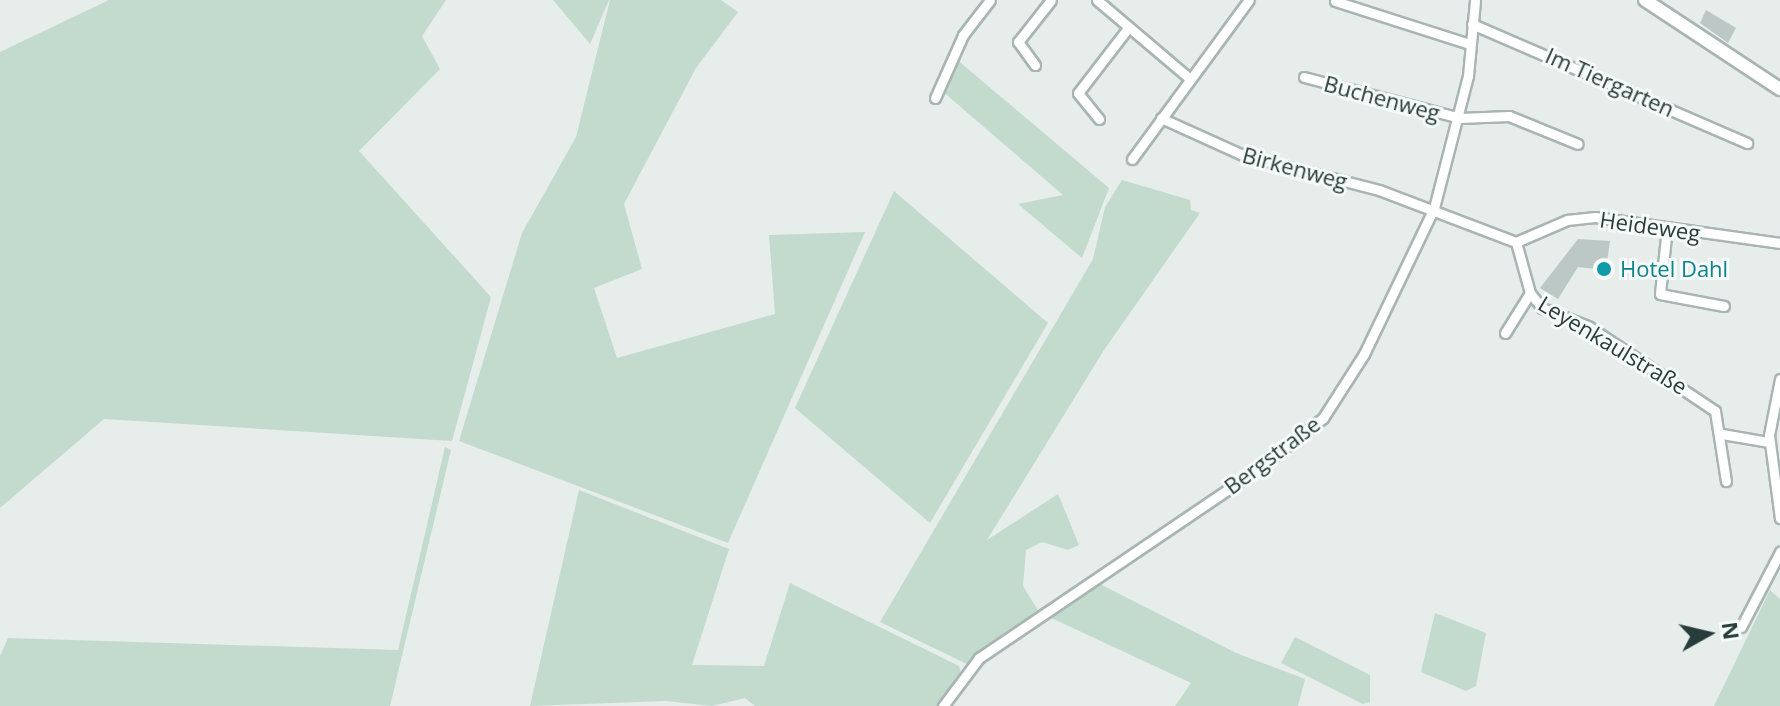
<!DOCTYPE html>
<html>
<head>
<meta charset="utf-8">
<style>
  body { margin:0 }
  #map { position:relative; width:1780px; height:706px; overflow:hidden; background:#e6edeb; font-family:"Open Sans",sans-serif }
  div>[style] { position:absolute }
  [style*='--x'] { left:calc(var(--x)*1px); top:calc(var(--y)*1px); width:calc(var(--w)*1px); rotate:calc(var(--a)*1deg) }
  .green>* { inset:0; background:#c2dbcd }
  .building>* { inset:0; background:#bbc8c5 }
  .roads { filter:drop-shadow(2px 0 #a9b5b3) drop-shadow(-2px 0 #a9b5b3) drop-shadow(0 2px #a9b5b3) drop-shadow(0 -2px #a9b5b3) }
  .minor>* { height:9px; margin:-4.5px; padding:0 4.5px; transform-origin:4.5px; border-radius:4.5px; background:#fff }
  .secondary>* { height:12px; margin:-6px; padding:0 6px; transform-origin:6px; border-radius:6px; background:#fff }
  .dots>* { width:22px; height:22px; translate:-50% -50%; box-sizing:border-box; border:4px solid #f6faf9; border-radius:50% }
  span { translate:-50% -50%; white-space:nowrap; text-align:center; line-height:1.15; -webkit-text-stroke:6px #f6faf9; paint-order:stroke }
  .street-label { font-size:22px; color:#273d3b }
  .culture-label { font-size:22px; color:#0d838f }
  .left { translate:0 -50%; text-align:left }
  .north { position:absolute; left:1668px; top:594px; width:80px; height:80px; -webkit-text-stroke:6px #f6faf9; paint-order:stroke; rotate:82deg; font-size:22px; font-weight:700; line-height:32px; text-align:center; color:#273d3b }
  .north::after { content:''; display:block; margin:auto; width:28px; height:36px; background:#273d3b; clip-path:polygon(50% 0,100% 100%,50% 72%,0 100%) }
</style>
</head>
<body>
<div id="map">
  <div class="green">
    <i style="clip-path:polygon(109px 0,446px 0,422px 36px,440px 69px,359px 151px,491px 297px,452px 441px,104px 419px,0 508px,0 52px)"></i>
    <i style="clip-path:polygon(553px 0,609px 0,590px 44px)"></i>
    <i style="clip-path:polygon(610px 0,721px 0,738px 12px,696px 68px,624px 204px,642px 269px,594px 288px,617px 358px,775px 314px,769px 235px,865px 232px,728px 543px,459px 441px,522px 233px,576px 137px)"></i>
    <i style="clip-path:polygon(955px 58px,1109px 188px,1082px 258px,1018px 204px,1063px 195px,941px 90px)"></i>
    <i style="clip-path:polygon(1122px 180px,1190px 200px,1191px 210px,1200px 213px,1104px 350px,987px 540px,1058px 494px,1079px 545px,1068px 550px,1042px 542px,1026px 550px,1023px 586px,1039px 612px,967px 664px,880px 622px,1093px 259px,1105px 207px)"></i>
    <i style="clip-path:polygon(894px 191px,1048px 323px,930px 523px,795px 408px)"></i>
    <i style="clip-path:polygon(445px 447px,451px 450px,390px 706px,0 706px,0 656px,8px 638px,398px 650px)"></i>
    <i style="clip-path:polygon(579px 490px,729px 549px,692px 665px,764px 666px,790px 583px,959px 666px,961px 674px,939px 706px,755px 706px,745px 698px,712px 706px,666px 701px,530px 706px)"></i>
    <i style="clip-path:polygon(1096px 582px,1236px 653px,1305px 679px,1298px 706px,1175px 706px,1191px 683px,1047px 616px)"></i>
    <i style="clip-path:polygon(1770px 590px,1780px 599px,1780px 706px,1714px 706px)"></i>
    <i style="clip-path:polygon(1435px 613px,1486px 633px,1476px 686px,1466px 691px,1421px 672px)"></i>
    <i style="clip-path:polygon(1295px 637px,1370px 675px,1370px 702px,1363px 704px,1281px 663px)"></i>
  </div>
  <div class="building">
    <i style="clip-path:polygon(1706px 10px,1736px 28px,1728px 43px,1700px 23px)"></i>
    <i style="clip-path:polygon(1578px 239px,1610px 241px,1606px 270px,1578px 267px,1558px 299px,1540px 288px)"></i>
  </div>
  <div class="roads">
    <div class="minor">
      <i style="--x:1097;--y:0;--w:122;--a:40.3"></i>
      <i style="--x:1335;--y:1;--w:142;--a:17.7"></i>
      <i style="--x:1472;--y:24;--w:300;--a:23.4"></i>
      <i style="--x:1035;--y:65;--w:29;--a:-126"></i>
      <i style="--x:1018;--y:42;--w:53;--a:-51.8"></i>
      <i style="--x:1304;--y:77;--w:161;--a:14.7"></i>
      <i style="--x:1460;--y:118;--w:49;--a:-2.3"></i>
      <i style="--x:1509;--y:116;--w:74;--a:22.1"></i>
      <i style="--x:935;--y:98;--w:69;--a:-66"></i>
      <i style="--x:963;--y:35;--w:44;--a:-52.4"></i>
      <i style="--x:1161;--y:118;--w:90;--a:24.3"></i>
      <i style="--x:1243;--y:155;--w:140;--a:14.4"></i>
      <i style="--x:1379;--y:190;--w:147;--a:20.8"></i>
      <i style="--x:1516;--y:242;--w:56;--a:-23.3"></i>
      <i style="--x:1567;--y:220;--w:28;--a:-6"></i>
      <i style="--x:1595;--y:217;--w:187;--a:8"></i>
      <i style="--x:1099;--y:119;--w:33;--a:-129"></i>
      <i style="--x:1078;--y:93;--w:82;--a:-52.4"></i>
      <i style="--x:1132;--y:159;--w:197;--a:-53.7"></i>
      <i style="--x:1667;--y:227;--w:67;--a:96"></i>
      <i style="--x:1660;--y:294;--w:65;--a:10.6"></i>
      <i style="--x:1516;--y:242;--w:53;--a:74.6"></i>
      <i style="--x:1530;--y:293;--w:19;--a:51"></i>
      <i style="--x:1542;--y:308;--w:49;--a:21.4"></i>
      <i style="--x:1588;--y:326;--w:153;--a:33.8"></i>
      <i style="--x:1715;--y:411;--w:71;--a:81.1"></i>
      <i style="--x:1505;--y:333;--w:47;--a:-58"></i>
      <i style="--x:1780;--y:379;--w:57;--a:101.1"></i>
      <i style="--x:1769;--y:435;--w:84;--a:82.5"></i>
      <i style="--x:1722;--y:434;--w:48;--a:9.7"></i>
      <i style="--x:1741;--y:627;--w:85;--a:-62.5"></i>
      <i style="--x:943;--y:706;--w:60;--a:-53.1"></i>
      <i style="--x:979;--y:658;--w:333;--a:-34.1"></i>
      <i style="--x:1255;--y:471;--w:86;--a:-37.9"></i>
      <i style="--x:1323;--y:418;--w:76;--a:-57.4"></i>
      <i style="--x:1364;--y:354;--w:162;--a:-64.4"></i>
      <i style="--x:1434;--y:208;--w:136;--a:-75.6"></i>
      <i style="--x:1468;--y:76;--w:76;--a:-84.7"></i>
    </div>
    <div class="secondary">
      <i style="--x:1645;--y:0;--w:162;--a:33.4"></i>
    </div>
  </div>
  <div class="dots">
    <i style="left:1604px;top:269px;background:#0f9aa8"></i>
  </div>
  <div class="street-label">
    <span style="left:1610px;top:82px;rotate:24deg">Im Tiergarten</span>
    <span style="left:1382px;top:98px;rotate:15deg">Buchenweg</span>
    <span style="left:1295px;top:168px;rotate:15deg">Birkenweg</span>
    <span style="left:1650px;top:226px;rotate:8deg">Heideweg</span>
    <span style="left:1613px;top:345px;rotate:31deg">Leyenkaulstraße</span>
    <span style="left:1272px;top:455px;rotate:-37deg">Bergstraße</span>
  </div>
  <div class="culture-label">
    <span class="left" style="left:1620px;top:269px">Hotel Dahl</span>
  </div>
  <div class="north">N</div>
</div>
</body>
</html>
